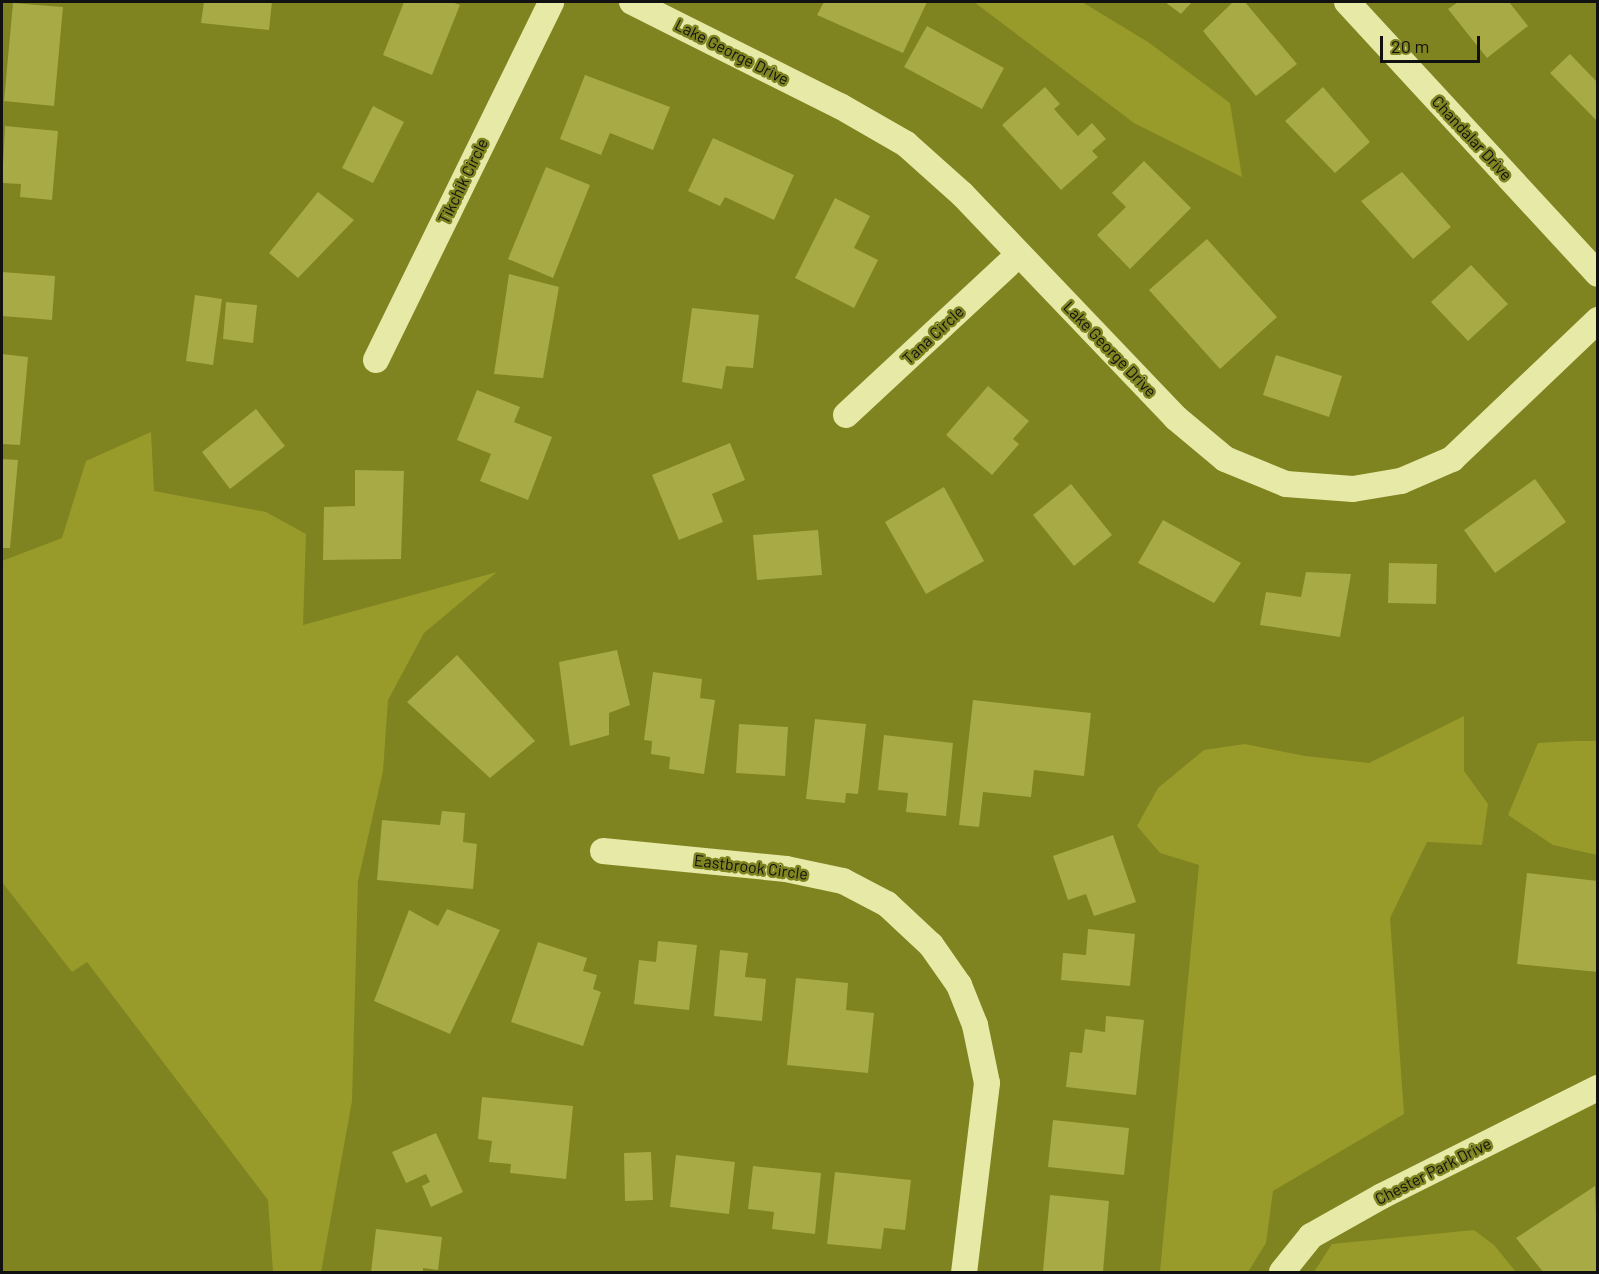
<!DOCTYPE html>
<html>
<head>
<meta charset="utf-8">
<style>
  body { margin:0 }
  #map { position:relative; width:1599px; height:1274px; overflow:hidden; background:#7f8320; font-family:Barlow,sans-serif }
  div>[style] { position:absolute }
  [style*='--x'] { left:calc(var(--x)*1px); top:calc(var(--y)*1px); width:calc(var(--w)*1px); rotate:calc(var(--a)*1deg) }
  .green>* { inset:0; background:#989b2a }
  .building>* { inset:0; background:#a7aa45 }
  .minor>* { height:26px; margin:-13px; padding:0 13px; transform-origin:13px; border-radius:13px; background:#e7e9a7 }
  span { translate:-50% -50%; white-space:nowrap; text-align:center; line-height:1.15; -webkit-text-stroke:5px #7f8320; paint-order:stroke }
  .street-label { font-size:16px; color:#111 }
  .frame { position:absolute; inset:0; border:3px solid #111; pointer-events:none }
  .scale { position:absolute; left:1380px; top:36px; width:100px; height:27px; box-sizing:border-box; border:3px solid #111; border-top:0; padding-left:8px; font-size:18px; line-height:21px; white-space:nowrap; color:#111; -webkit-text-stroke:4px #7f8320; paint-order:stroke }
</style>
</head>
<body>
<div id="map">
  <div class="green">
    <i style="clip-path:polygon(974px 2px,1082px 2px,1148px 42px,1230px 103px,1242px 177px,1134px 123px)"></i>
    <i style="clip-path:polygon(151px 432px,154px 491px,266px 512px,306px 534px,303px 625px,497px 572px,424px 633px,388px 700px,383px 771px,358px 881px,352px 1101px,321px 1272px,273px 1272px,268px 1200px,87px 962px,72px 972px,2px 882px,2px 561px,62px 538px,86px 461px)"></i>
    <i style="clip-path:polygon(1464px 716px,1464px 771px,1488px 804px,1482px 845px,1427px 842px,1390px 918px,1404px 1114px,1273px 1191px,1266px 1243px,1248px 1272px,1160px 1272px,1199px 865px,1160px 853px,1137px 826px,1158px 788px,1204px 750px,1245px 744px,1305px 756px,1369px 763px)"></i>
    <i style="clip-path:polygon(1574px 741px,1597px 741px,1597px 855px,1553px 845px,1508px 815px,1538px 743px)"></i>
    <i style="clip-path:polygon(1474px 1230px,1494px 1245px,1516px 1272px,1314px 1272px,1332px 1244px)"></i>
  </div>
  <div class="building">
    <i style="clip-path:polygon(204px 2px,272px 2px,269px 30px,201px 23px)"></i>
    <i style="clip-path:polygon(404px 2px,452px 2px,460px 5px,432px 75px,383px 55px)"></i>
    <i style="clip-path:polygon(824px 2px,927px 2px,903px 53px,817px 15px)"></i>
    <i style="clip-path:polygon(1165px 2px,1192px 2px,1181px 14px)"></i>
    <i style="clip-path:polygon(1233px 2px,1245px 2px,1297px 64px,1256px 96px,1203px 31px)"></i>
    <i style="clip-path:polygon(1458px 2px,1509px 2px,1528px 26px,1487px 58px,1448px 9px)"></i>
    <i style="clip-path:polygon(13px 3px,63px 7px,54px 106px,4px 101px)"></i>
    <i style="clip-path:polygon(927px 26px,1004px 68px,982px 109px,904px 67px)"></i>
    <i style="clip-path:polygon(1570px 54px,1598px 83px,1598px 122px,1550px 73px)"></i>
    <i style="clip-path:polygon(585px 75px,670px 107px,653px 150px,610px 133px,601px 155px,560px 139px)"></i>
    <i style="clip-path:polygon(1045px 87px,1060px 104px,1054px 109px,1078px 136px,1092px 123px,1106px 139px,1092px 151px,1098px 157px,1061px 190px,1002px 125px)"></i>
    <i style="clip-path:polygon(1323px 87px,1370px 142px,1335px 173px,1285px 121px)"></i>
    <i style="clip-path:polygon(373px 106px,404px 122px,373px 183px,342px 168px)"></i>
    <i style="clip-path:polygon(5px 126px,58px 131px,52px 200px,20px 197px,21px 184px,2px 183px)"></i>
    <i style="clip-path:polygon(713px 138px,794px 175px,774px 220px,725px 197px,720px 206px,688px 191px)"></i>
    <i style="clip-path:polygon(1144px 161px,1191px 208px,1130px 269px,1097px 235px,1126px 207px,1112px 193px)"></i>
    <i style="clip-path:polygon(546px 167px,590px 185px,553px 278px,508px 259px)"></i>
    <i style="clip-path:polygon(1402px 172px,1451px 227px,1413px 259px,1361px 201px)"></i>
    <i style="clip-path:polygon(318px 192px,354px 220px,298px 278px,269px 253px)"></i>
    <i style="clip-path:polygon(835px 198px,870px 216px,854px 248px,878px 260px,854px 308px,795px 278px)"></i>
    <i style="clip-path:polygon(1207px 239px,1277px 317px,1220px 369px,1149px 290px)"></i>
    <i style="clip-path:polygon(1471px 265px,1508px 304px,1468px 341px,1431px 302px)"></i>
    <i style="clip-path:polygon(2px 272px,55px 276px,52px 320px,2px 316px)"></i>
    <i style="clip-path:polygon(509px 274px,559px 287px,543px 378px,494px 374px)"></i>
    <i style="clip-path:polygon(195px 295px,222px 299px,213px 365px,186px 361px)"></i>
    <i style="clip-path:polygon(226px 302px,257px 305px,253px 343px,223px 339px)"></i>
    <i style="clip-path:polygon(692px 308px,759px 315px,753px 368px,726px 366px,722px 389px,682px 382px)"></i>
    <i style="clip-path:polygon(2px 354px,28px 357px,20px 445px,2px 444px)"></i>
    <i style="clip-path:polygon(1276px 355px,1342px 376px,1329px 417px,1263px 395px)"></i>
    <i style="clip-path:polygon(988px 386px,1029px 421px,1013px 439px,1019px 444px,992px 475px,946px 435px)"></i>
    <i style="clip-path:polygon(477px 390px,520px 407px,514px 422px,552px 437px,528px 500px,480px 481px,491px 454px,457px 440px)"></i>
    <i style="clip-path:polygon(256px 409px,285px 446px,230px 489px,202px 452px)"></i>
    <i style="clip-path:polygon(730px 443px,745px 480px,712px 494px,723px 522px,679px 540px,652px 475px)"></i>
    <i style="clip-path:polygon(2px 459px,18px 460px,10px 548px,2px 548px)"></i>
    <i style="clip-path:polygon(355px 470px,404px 471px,401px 559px,323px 560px,324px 507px,355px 506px)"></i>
    <i style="clip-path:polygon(1535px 479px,1566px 522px,1495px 573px,1464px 530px)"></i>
    <i style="clip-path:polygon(1071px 484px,1112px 535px,1074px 566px,1033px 515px)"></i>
    <i style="clip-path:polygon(944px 487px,984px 561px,926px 594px,885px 522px)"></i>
    <i style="clip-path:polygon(1163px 520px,1241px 563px,1214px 603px,1138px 563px)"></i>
    <i style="clip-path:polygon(818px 530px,822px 575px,757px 580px,753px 535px)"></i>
    <i style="clip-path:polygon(1389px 563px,1437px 564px,1436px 604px,1388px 603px)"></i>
    <i style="clip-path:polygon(1306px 572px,1351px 574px,1340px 637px,1260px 625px,1266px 592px,1301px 597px)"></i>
    <i style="clip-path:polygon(617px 650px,630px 705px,609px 713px,609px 735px,570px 746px,559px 662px)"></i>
    <i style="clip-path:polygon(457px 655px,535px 741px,490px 778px,407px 702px)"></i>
    <i style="clip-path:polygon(653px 672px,702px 679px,700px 698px,715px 700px,704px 774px,669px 769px,670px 757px,651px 754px,652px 741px,644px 740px)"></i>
    <i style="clip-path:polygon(973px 700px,1091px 713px,1084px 776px,1034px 770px,1031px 797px,983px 792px,979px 827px,959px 825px)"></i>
    <i style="clip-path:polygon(815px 719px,866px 724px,858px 794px,846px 793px,845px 803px,806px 799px)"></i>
    <i style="clip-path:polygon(739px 724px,788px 727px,785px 776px,736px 773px)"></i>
    <i style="clip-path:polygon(884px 735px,953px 743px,946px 816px,906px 812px,908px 793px,878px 790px)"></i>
    <i style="clip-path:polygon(442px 811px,465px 813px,463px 842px,477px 844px,473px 889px,377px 880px,382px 820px,440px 825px)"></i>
    <i style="clip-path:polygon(1113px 835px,1136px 902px,1094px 916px,1086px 894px,1068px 900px,1053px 856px)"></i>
    <i style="clip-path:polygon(1527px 873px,1598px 881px,1598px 972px,1517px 964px)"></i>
    <i style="clip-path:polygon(447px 909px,500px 930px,450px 1034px,374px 1001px,409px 910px,438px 926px)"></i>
    <i style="clip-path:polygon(1088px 929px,1135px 934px,1130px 986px,1061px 980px,1063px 953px,1086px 955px)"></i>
    <i style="clip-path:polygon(658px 941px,697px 945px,689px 1010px,634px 1004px,639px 960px,656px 962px)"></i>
    <i style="clip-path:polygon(538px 942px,587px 958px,583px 971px,597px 975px,593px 989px,601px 992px,583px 1046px,511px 1022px)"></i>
    <i style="clip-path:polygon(720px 950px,748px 953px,745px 977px,766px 979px,762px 1021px,714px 1016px)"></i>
    <i style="clip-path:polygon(796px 978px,848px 983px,846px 1010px,874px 1013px,868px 1073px,787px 1065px)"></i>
    <i style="clip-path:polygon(1106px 1016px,1144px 1020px,1136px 1095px,1066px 1087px,1070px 1052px,1082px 1053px,1085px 1029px,1105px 1032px)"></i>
    <i style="clip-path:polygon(482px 1097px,573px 1106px,566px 1179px,510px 1173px,511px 1164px,489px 1162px,492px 1141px,478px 1139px)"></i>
    <i style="clip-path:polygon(1053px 1120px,1129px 1128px,1124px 1175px,1048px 1167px)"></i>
    <i style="clip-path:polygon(436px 1133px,463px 1192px,431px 1207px,422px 1186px,430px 1182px,426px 1174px,406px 1183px,392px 1152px)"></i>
    <i style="clip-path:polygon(651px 1152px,653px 1200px,625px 1201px,624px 1153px)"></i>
    <i style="clip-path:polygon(676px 1155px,735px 1162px,729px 1214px,670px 1207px)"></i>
    <i style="clip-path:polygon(753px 1166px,821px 1173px,815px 1234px,772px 1229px,774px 1212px,748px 1209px)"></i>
    <i style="clip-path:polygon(835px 1172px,911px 1180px,905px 1230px,884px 1228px,881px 1249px,827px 1244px)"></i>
    <i style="clip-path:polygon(1595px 1186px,1598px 1272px,1543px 1272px,1516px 1238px)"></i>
    <i style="clip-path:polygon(1050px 1195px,1109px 1201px,1103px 1272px,1043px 1271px)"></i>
    <i style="clip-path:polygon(376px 1229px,442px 1237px,438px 1270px,423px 1268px,423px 1272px,371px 1272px)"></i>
  </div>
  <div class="minor">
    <i style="--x:632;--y:2;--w:233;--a:26.6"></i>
    <i style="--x:840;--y:106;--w:76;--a:29.9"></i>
    <i style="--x:906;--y:144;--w:75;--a:41.8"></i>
    <i style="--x:962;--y:194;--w:310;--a:46.3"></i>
    <i style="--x:1176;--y:418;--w:64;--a:39.9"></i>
    <i style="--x:1225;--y:459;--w:66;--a:22.3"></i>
    <i style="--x:1286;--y:484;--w:67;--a:4.3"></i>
    <i style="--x:1353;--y:489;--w:49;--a:-9.5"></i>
    <i style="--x:1401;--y:481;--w:56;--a:-23.3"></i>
    <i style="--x:1452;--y:459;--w:202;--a:-43.6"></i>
    <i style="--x:1347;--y:2;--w:370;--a:47.3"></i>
    <i style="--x:376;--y:360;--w:398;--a:-63.9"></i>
    <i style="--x:846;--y:415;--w:236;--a:-42.9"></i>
    <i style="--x:603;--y:851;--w:184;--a:5.6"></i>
    <i style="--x:786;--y:869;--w:58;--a:11.9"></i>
    <i style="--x:843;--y:881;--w:50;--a:27.6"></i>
    <i style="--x:887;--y:904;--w:60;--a:43"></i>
    <i style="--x:931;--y:945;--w:49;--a:55"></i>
    <i style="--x:959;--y:985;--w:43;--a:68.2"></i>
    <i style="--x:975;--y:1025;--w:59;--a:78.3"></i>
    <i style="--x:987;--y:1083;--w:190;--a:96.9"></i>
    <i style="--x:1282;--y:1272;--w:46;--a:-51.1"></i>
    <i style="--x:1311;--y:1236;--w:81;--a:-29.4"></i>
    <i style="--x:1382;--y:1196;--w:241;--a:-26.6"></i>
  </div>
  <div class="street-label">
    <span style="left:732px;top:52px;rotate:27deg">Lake George Drive</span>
    <span style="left:1472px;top:138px;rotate:47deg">Chandalar Drive</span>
    <span style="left:463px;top:181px;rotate:-64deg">Tikchik Circle</span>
    <span style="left:933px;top:335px;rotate:-43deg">Tana Circle</span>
    <span style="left:1110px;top:349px;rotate:46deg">Lake George Drive</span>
    <span style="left:751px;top:867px;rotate:7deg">Eastbrook Circle</span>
    <span style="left:1433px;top:1171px;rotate:-27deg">Chester Park Drive</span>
  </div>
  <div class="frame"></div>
  <div class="scale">20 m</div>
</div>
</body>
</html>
